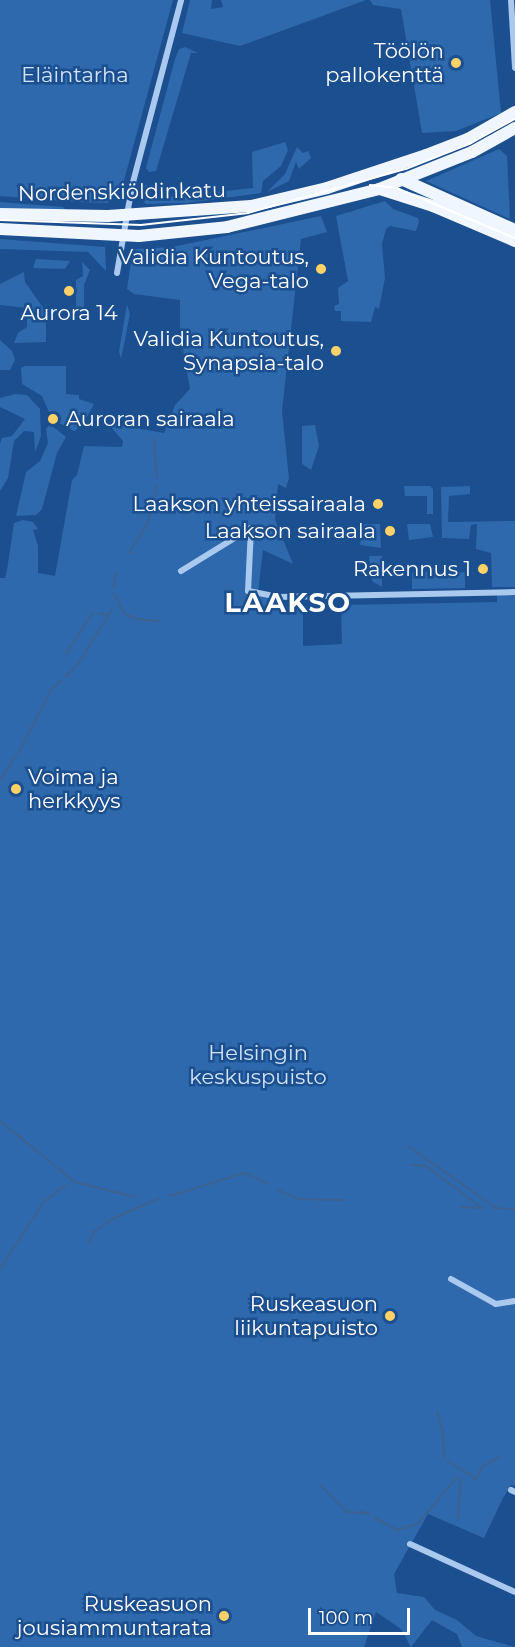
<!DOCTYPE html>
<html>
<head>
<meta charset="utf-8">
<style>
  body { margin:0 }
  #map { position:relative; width:515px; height:1647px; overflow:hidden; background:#1b4f8f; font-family:Montserrat,sans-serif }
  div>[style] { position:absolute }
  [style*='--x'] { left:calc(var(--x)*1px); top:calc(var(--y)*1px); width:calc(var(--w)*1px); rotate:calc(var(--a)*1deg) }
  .green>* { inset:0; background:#2e69ad }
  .stream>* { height:2px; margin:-1px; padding:0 1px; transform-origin:1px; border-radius:1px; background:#3c6290 }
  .minor>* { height:6px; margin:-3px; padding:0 3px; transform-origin:3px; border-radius:3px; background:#a9c9ee }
  .primary>* { height:12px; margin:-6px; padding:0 6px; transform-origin:6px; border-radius:6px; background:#f0f6ff }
  .tram>* { height:1.5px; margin:-0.75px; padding:0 0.75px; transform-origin:0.75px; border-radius:0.75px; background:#fff }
  .dots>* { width:16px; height:16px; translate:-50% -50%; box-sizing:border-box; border:3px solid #1b4f8f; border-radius:50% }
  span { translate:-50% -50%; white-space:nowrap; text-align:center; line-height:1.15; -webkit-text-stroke:5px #1b4f8f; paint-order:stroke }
  .poi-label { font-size:21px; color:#fff }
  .right { translate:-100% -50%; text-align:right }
  .left { translate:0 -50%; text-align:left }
  .park-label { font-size:21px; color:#cfe3fa }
  .street-label { font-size:21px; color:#fff }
  .district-label { font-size:27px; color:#fff; font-weight:700; letter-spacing:1.5px }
  .scale { position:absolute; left:308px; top:1608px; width:102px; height:27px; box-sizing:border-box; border:3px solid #fff; border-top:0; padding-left:8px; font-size:18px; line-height:21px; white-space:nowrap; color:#fff; -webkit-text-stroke:4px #1b4f8f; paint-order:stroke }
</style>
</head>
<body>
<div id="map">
  <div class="green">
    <i style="clip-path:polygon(0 0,173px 0,123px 184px,116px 198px,107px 203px,76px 202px,0 196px)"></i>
    <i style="clip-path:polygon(190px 0,212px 0,211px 9px,223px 7px,221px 0,366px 0,240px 46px,182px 33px)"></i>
    <i style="clip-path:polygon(370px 0,490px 0,501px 113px,456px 131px,422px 133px,401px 9px,373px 5px)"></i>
    <i style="clip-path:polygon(185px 47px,198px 53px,191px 53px,156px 171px,149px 172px,146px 168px,175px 59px,179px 49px)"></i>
    <i style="clip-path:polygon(285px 142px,288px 150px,281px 166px,263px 181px,261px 193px,186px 203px,146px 204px,141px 199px,144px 184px,151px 187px,149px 199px,253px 188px,252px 152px)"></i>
    <i style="clip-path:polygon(297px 147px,303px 153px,308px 151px,311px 158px,299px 169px,296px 162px,289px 181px,267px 192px,285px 174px)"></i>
    <i style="clip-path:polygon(499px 149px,507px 156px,510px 219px,426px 181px)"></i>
    <i style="clip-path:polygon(385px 201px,393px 209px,418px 218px,419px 222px,416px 231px,390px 226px,386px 229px,382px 244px,385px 278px,379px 309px,375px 307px,371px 322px,341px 321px,341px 311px,335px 311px,334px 306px,339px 304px,338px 288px,348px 281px,336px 216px)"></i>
    <i style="clip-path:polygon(0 202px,63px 207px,66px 210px,0 210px)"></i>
    <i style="clip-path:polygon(321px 216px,327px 232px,301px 239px,282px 411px,289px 478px,286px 488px,278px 484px,275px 519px,293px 564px,263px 550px,258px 592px,283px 606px,303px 606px,303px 646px,342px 644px,341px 605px,497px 602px,497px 594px,515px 595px,515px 1486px,511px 1485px,503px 1498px,484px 1538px,428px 1514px,394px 1574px,397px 1593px,424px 1597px,435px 1610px,457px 1620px,476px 1636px,514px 1647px,462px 1647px,457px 1634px,432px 1620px,411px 1647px,401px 1629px,376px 1612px,364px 1647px,0 1647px,0 578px,5px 578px,7px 570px,14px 523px,23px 520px,33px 522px,38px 529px,33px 530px,38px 546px,38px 573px,55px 576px,72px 480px,77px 475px,84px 446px,122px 447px,123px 441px,111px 427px,119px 425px,164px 433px,175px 405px,190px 389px,180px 333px,180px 300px,134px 294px,127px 289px,133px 249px,172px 247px)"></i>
    <i style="clip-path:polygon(0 239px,105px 247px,106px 271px,88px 252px,0 249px)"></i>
    <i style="clip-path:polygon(36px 259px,70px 261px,65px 269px,33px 268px)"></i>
    <i style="clip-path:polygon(82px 262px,90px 270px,84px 285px,84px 312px,76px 312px,76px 280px,83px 276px)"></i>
    <i style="clip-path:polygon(24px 272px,25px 282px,46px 312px,46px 342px,14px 343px,18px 333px,27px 327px,27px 308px,0 305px,0 284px)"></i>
    <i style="clip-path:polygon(127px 304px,130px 314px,121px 359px,119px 351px)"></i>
    <i style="clip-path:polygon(0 340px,12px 351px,15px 360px,10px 370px,0 370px)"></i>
    <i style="clip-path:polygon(66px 366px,66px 394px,79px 395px,79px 399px,94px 404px,82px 427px,74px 431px,52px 419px,42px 396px,22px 384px,21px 368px,25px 366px)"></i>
    <i style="clip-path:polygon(15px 394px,27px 395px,40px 409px,41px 436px,35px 452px,34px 432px,24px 431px,14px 441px,8px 478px,0 491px,0 443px,2px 438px,12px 436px,25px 419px,0 407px,0 398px)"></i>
    <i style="clip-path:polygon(50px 424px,66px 437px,57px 453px,42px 509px,36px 515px,16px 516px,26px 472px,40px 461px,48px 443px,46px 429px)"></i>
    <i style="clip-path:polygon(315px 425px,319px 446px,311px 470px,302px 464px,302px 426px)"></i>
    <i style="clip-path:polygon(404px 486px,430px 486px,433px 489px,433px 514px,427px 514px,427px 496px,405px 496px)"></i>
    <i style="clip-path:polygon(470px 486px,470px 494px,449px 496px,448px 522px,515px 521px,515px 587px,492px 587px,491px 553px,476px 549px,477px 524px,471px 525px,469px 539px,442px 538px,441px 487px)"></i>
    <i style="clip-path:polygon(363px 524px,380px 524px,381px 548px,360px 545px)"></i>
    <i style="clip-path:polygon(407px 524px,430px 524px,433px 537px,409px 540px)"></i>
    <i style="clip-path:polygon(369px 556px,382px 556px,382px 587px,372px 581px)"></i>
    <i style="clip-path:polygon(412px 572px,465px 572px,465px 588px,412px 589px)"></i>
  </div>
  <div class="stream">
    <i style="--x:154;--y:439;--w:39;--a:86"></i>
    <i style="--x:129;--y:553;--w:36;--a:-58"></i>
    <i style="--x:148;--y:522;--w:38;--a:-76"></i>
    <i style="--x:113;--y:588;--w:16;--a:-76"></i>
    <i style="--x:114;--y:594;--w:21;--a:62"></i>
    <i style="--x:124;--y:613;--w:13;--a:27"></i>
    <i style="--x:136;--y:619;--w:22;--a:5"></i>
    <i style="--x:99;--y:613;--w:8;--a:14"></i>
    <i style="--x:66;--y:654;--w:50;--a:-57.3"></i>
    <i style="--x:65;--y:677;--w:16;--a:-43"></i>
    <i style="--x:77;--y:666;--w:67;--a:-58.4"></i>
    <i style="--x:19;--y:751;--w:69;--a:-62.3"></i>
    <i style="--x:51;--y:690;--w:15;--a:-42"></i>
    <i style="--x:0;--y:780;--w:31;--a:-57"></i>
    <i style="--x:0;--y:1121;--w:97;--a:39.1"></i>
    <i style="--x:75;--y:1182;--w:62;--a:14"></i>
    <i style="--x:408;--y:1146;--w:108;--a:35.2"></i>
    <i style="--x:412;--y:1165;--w:14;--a:4"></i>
    <i style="--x:426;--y:1166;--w:70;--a:36.9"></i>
    <i style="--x:278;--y:1190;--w:22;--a:24"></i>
    <i style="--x:298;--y:1199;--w:45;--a:1.3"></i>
    <i style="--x:170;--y:1196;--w:77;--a:-17.3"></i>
    <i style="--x:244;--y:1173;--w:26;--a:23"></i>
    <i style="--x:461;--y:1207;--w:21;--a:3"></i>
    <i style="--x:493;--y:1208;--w:22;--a:3"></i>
    <i style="--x:88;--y:1244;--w:15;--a:-62"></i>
    <i style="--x:95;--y:1231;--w:21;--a:-35"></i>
    <i style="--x:112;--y:1219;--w:52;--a:-23.6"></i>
    <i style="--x:0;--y:1269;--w:79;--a:-56.9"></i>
    <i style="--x:43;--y:1203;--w:28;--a:-39"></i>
    <i style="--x:437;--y:1412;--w:22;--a:74"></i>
    <i style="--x:443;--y:1433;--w:25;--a:88"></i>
    <i style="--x:448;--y:1461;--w:33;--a:33"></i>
    <i style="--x:476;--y:1479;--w:13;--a:-63"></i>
    <i style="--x:482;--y:1467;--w:20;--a:-30"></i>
    <i style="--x:320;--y:1485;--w:38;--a:45"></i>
    <i style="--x:347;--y:1512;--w:21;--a:5"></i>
    <i style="--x:361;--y:1511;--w:10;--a:24"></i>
    <i style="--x:375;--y:1518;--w:26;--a:28"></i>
    <i style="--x:398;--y:1530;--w:21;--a:-17"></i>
    <i style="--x:418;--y:1524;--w:61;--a:-50.3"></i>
    <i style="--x:458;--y:1518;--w:39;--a:-86"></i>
  </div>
  <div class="minor">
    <i style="--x:511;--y:0;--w:68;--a:86.6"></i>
    <i style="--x:117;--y:273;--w:88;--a:-80.2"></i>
    <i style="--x:132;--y:186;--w:192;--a:-75.2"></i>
    <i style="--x:181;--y:571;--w:82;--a:-31.6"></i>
    <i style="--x:251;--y:528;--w:63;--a:92.7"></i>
    <i style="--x:248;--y:591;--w:31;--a:11"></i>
    <i style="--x:278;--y:597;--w:237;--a:-1.2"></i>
    <i style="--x:451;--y:1279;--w:51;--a:29.1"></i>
    <i style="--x:496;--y:1304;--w:19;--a:-9"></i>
    <i style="--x:511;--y:1490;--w:4;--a:27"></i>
    <i style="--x:410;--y:1544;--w:115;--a:24.6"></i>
  </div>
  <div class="primary">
    <i style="--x:401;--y:179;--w:125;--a:24.1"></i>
    <i style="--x:380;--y:189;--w:56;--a:17.8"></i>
    <i style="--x:433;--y:206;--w:89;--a:23.1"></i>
    <i style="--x:0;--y:214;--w:108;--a:1.1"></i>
    <i style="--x:108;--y:216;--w:143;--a:-4"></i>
    <i style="--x:251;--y:206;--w:78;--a:-13.3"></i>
    <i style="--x:327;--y:188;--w:104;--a:-18.4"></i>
    <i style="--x:426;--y:155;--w:45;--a:-20.9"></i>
    <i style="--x:468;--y:139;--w:54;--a:-29.9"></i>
    <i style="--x:0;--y:229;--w:139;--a:2.9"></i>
    <i style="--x:139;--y:236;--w:88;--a:-5.8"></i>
    <i style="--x:227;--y:227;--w:157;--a:-14"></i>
    <i style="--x:379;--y:189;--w:100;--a:-21.7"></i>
    <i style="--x:472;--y:152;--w:49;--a:-29.2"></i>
  </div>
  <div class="tram">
    <i style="--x:370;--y:185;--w:27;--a:6"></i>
    <i style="--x:397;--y:188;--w:128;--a:23"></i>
    <i style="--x:0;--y:220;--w:141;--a:2"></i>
    <i style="--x:141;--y:225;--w:108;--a:-6.4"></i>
    <i style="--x:248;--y:213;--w:164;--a:-15.6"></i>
    <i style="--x:406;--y:169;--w:68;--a:-21.6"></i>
    <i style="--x:469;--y:144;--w:52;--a:-28.5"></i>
  </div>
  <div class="dots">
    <i style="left:456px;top:63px;background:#ffd166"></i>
    <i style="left:321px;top:269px;background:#ffd166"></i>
    <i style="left:69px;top:291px;background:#ffd166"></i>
    <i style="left:336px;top:351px;background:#ffd166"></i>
    <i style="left:53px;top:419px;background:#ffd166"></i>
    <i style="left:378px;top:504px;background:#ffd166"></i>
    <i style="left:390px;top:531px;background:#ffd166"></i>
    <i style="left:483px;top:569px;background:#ffd166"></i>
    <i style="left:16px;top:789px;background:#ffd166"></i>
    <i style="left:390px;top:1316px;background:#ffd166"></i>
    <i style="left:224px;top:1616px;background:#ffd166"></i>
  </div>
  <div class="poi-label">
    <span class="right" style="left:444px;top:63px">Töölön<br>pallokenttä</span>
    <span class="right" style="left:309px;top:269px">Validia Kuntoutus,<br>Vega-talo</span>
    <span style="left:69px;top:313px">Aurora 14</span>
    <span class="right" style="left:324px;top:351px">Validia Kuntoutus,<br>Synapsia-talo</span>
    <span class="left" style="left:66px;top:419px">Auroran sairaala</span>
    <span class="right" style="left:366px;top:504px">Laakson yhteissairaala</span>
    <span class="right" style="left:376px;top:531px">Laakson sairaala</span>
    <span class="right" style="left:471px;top:569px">Rakennus 1</span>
    <span class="left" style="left:28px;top:789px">Voima ja<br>herkkyys</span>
    <span class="right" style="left:378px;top:1316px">Ruskeasuon<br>liikuntapuisto</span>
    <span class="right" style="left:212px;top:1616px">Ruskeasuon<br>jousiammuntarata</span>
  </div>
  <div class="park-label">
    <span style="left:75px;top:75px">Eläintarha</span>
    <span style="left:258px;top:1065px">Helsingin<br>keskuspuisto</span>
  </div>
  <div class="street-label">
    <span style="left:122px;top:192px;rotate:-1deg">Nordenskiöldinkatu</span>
  </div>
  <div class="district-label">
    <span style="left:288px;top:603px">LAAKSO</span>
  </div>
  <div class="scale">100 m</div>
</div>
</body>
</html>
